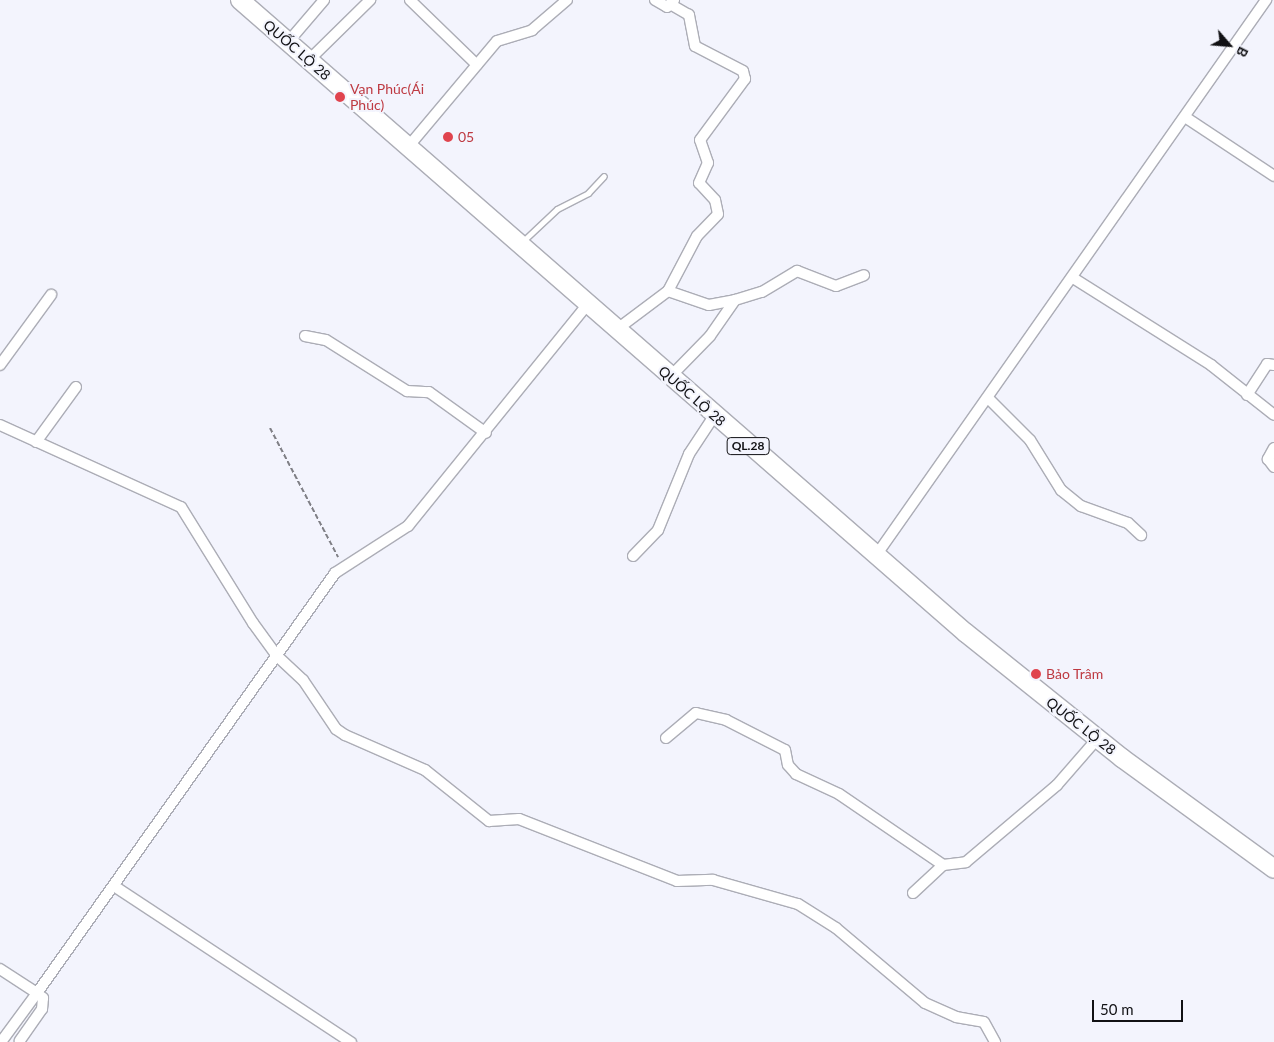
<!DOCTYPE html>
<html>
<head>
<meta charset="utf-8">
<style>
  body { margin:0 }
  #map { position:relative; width:1274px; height:1042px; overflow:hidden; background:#f3f4fd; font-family:Lato,sans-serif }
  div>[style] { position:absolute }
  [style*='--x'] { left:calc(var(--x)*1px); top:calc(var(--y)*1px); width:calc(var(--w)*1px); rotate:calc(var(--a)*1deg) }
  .path>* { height:2px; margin-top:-1px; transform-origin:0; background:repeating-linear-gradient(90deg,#7f7f85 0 5px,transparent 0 7.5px) }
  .roads { filter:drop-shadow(1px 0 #acadb6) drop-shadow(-1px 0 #acadb6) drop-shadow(0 1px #acadb6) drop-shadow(0 -1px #acadb6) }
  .service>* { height:5px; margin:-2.5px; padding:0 2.5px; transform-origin:2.5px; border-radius:2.5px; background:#fff }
  .minor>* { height:10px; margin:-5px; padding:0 5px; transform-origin:5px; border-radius:5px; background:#fff }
  .trunk>* { height:18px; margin:-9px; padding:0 9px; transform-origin:9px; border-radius:9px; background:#fff }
  .dots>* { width:14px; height:14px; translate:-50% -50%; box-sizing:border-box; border:2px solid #f3f4fd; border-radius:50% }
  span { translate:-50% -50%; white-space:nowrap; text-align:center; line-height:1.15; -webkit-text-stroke:4px #f3f4fd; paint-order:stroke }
  .shield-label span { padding:1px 4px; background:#f3f4fd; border:1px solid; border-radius:4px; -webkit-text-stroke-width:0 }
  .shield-label { font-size:12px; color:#111114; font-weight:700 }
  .street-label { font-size:14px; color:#111114 }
  .health-label { font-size:14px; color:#be3a42 }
  .left { translate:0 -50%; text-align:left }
  .north { position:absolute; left:1204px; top:20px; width:50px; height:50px; -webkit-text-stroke:4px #f3f4fd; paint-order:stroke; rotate:117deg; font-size:14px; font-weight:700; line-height:20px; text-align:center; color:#111114 }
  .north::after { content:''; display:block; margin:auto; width:18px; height:22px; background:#111114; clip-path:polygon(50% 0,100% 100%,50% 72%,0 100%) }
  .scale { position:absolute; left:1092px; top:1000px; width:91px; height:22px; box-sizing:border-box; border:2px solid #111114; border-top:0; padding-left:6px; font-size:15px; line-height:18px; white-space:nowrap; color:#111114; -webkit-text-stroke:4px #f3f4fd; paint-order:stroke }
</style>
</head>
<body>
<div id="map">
  <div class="path">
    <i style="--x:270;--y:428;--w:146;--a:62.2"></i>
  </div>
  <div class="roads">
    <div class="service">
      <i style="--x:522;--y:242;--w:48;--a:-43.3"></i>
      <i style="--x:557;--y:209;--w:35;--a:-27"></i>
      <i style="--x:588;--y:193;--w:23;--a:-47"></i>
    </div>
    <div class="minor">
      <i style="--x:410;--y:0;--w:93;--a:44.1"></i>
      <i style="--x:655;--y:0;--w:14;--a:30"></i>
      <i style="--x:667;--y:7;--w:10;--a:-45"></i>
      <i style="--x:289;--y:41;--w:54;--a:-49.5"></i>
      <i style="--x:309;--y:60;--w:86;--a:-44.5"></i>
      <i style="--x:1185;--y:117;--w:107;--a:33.5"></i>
      <i style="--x:408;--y:147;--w:138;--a:-50"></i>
      <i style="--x:497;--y:41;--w:37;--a:-17"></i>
      <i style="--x:532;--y:30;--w:46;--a:-40.6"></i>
      <i style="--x:1073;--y:278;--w:163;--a:32.2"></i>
      <i style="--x:1211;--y:365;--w:80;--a:38.4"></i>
      <i style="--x:668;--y:291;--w:43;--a:18.9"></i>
      <i style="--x:709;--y:305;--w:26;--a:-11"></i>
      <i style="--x:616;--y:330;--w:65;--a:-36.9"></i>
      <i style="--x:668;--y:291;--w:62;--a:-62.2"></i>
      <i style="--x:697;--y:236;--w:30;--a:-46"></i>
      <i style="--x:718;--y:214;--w:14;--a:-102"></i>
      <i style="--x:715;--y:200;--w:23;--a:-133"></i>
      <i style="--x:699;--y:183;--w:22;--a:-66"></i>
      <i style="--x:708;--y:163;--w:24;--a:-109"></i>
      <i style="--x:700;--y:140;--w:76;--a:-53.6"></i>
      <i style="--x:745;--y:79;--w:8;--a:-104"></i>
      <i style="--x:743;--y:71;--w:54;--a:-152.5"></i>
      <i style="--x:695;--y:46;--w:32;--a:-101"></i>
      <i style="--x:689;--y:15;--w:20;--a:-150"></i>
      <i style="--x:305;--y:336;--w:21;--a:11"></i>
      <i style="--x:326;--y:340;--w:96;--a:32.2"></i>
      <i style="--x:407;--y:391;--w:22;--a:3"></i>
      <i style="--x:429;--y:392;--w:70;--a:35.7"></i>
      <i style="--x:0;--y:365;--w:87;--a:-53.9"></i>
      <i style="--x:670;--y:377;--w:57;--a:-45.7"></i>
      <i style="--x:710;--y:336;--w:44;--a:-55.2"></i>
      <i style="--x:735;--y:300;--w:28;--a:-17"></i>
      <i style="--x:762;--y:292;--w:41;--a:-31"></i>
      <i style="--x:797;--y:271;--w:42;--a:21"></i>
      <i style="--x:836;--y:286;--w:30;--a:-21"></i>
      <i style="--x:1247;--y:395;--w:37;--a:-57"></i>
      <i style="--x:1267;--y:364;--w:7;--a:8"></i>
      <i style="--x:988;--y:398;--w:59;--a:45"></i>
      <i style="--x:1030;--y:440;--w:59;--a:58.2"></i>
      <i style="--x:1061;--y:490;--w:26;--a:39"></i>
      <i style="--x:1081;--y:506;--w:50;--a:19.9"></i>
      <i style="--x:1128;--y:523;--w:18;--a:43"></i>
      <i style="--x:0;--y:425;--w:199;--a:24.4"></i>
      <i style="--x:181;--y:507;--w:137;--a:58.2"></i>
      <i style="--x:253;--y:623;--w:39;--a:54"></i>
      <i style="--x:276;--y:655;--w:37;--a:43"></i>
      <i style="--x:303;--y:680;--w:59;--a:56"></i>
      <i style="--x:336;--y:729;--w:11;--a:34"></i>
      <i style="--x:345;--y:735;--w:87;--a:23.6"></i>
      <i style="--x:425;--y:770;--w:82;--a:38.6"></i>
      <i style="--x:489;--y:821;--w:30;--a:-4"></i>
      <i style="--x:519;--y:819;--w:170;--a:21.4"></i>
      <i style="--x:677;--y:881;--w:36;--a:-2"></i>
      <i style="--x:713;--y:880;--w:88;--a:15.8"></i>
      <i style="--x:798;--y:904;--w:45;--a:32.3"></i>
      <i style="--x:836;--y:928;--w:116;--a:40.1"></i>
      <i style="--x:925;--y:1003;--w:34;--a:24"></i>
      <i style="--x:956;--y:1017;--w:28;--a:10"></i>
      <i style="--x:984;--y:1022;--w:23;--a:61"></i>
      <i style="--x:36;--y:442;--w:68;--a:-54"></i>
      <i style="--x:1274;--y:448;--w:13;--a:119"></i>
      <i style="--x:1268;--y:459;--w:10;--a:53"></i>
      <i style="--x:633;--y:556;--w:36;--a:-46"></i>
      <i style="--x:658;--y:530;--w:82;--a:-67.8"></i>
      <i style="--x:689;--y:454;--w:45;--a:-56.7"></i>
      <i style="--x:875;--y:557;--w:681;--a:-54.93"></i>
      <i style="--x:666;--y:738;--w:39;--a:-40"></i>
      <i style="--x:696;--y:713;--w:31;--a:13"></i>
      <i style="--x:726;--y:720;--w:66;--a:27"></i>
      <i style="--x:785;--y:750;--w:15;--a:79"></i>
      <i style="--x:788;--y:765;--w:12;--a:48"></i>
      <i style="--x:796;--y:774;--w:47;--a:24.9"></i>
      <i style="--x:839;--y:794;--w:126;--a:34.3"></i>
      <i style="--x:114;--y:886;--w:284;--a:33.4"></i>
      <i style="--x:913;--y:893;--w:41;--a:-43"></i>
      <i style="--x:943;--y:865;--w:23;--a:-7"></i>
      <i style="--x:966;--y:862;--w:119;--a:-40.2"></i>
      <i style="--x:1057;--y:785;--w:61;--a:-49"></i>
      <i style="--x:0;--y:969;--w:44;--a:33"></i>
      <i style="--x:37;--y:993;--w:515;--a:-54.64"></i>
      <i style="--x:335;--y:573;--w:87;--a:-32.8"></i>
      <i style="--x:408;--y:526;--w:284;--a:-51"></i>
      <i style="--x:1;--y:1042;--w:61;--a:-53.7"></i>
      <i style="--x:37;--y:993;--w:8;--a:40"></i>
      <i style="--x:43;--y:998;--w:11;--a:95"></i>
      <i style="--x:42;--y:1009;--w:39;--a:125"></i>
    </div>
    <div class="trunk">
      <i style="--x:240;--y:0;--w:963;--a:41.09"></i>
      <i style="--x:966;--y:633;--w:200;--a:38.7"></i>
      <i style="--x:1122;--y:758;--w:188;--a:36.1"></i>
    </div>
  </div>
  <div class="dots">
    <i style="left:340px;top:97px;background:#e0444e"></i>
    <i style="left:448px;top:137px;background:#e0444e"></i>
    <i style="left:1036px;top:674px;background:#e0444e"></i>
  </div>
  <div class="shield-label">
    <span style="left:748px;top:446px">QL.28</span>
  </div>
  <div class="street-label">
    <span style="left:297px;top:50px;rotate:41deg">QUỐC LỘ 28</span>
    <span style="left:692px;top:396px;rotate:41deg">QUỐC LỘ 28</span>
    <span style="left:1081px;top:726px;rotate:38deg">QUỐC LỘ 28</span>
  </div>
  <div class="health-label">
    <span class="left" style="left:350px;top:97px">Vạn Phúc(Ái<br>Phúc)</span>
    <span class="left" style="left:458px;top:137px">05</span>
    <span class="left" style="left:1046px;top:674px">Bảo Trâm</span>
  </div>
  <div class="north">B</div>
  <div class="scale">50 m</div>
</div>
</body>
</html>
